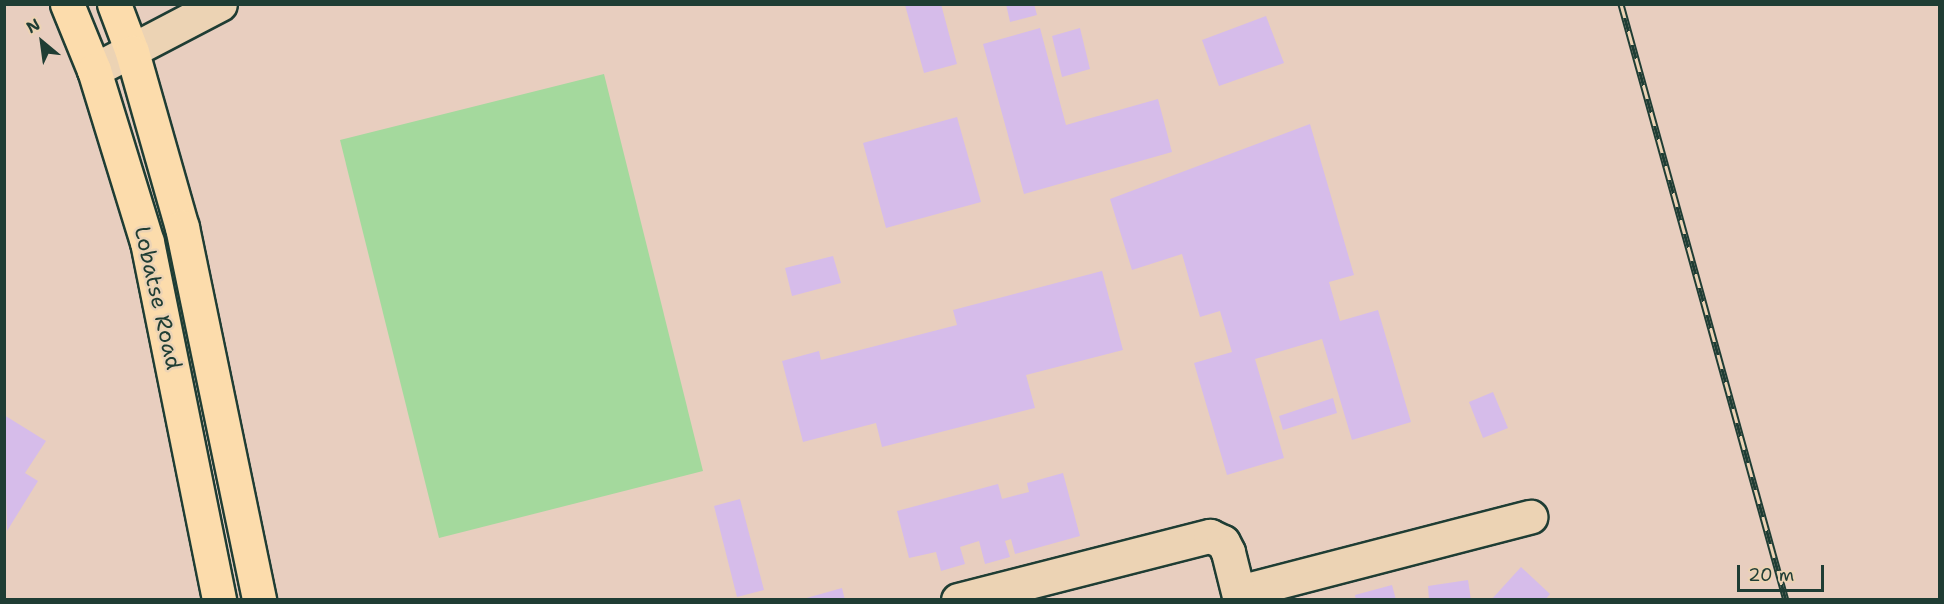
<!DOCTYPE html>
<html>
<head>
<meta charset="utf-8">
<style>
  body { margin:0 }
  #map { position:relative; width:1944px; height:604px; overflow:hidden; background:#e8cebf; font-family:"Shantell Sans",sans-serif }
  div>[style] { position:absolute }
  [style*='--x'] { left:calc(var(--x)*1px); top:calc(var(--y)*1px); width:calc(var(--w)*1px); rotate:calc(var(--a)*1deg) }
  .green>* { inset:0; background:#a4d99d }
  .building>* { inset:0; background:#d6bcea }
  .roads { filter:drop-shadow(2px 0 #1f3d34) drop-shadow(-2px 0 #1f3d34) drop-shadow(0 2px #1f3d34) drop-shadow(0 -2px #1f3d34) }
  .street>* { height:33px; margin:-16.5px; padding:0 16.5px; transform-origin:16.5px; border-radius:16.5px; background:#ecd3b4 }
  .highway>* { height:33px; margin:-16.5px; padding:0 16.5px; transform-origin:16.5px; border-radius:16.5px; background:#fcdcac }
  .rail>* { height:7px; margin-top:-3.5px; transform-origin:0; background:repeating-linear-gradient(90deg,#ecd3b4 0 14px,#1f3d34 0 28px); box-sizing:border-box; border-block:2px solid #1f3d34 }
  span { translate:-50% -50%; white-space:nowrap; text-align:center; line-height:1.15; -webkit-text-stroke:5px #ecd3b4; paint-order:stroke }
  .street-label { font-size:22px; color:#1f3d34 }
  .frame { position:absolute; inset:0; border:6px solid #1f3d34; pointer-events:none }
  .north { position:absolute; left:12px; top:12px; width:60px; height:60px; -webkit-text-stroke:4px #ecd3b4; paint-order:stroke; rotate:331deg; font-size:16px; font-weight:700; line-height:24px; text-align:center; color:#1f3d34 }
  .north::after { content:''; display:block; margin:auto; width:21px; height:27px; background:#1f3d34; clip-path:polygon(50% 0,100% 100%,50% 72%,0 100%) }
  .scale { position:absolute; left:1737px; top:565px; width:87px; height:27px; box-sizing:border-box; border:3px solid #1f3d34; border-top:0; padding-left:8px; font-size:18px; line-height:21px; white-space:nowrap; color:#1f3d34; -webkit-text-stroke:4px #ecd3b4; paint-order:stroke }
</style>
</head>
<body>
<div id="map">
  <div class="green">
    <i style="clip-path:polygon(604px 74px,703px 471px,439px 538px,340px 140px)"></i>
  </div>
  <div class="building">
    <i style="clip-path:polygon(908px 4px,941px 4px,957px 64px,924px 73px,905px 5px)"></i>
    <i style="clip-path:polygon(1006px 4px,1034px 4px,1037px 15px,1010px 22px)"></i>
    <i style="clip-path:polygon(1266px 16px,1284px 63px,1219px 86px,1202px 40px)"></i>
    <i style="clip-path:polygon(1040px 28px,1066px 125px,1158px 99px,1172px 152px,1024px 194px,983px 44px)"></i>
    <i style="clip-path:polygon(1080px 28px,1090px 69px,1062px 77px,1052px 36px)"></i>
    <i style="clip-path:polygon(957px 117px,981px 202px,886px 228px,863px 143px)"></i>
    <i style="clip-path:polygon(1310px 124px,1354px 275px,1329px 282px,1340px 321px,1378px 310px,1411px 422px,1352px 440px,1322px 339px,1255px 359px,1284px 458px,1227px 475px,1194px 363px,1232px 352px,1220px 311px,1200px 317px,1182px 254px,1132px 270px,1110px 199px)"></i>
    <i style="clip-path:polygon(833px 256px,841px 283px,792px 296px,785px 268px)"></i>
    <i style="clip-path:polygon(1102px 271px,1123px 350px,1026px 375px,1035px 408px,882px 447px,876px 423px,803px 442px,782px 361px,819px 351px,821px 360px,957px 325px,953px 310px)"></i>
    <i style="clip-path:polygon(1493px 392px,1508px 428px,1483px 438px,1469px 402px)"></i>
    <i style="clip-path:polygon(1333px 398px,1337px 413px,1283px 430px,1279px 416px)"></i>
    <i style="clip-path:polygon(4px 415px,46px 441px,25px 473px,38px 481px,7px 531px)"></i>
    <i style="clip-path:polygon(1063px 473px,1080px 536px,1015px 554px,1011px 539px,1005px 541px,1010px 557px,985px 564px,979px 541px,960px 547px,965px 564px,941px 571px,936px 552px,909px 558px,897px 511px,998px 484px,1002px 499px,1029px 492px,1027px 483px)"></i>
    <i style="clip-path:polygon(740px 499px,764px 590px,737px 597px,714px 506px)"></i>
    <i style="clip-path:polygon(1521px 567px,1550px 594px,1545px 600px,1491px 600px)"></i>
    <i style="clip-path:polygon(1468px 580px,1471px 600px,1429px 600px,1428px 586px)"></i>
    <i style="clip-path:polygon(1392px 585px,1396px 600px,1356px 600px,1355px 595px)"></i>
    <i style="clip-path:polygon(842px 588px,845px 600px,803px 600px,803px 599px)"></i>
  </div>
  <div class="roads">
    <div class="street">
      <i style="--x:94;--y:70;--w:142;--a:-27.6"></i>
      <i style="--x:1239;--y:592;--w:301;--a:-14.5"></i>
      <i style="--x:958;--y:600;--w:260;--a:-14.3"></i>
      <i style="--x:1210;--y:536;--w:14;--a:25"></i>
      <i style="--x:1223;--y:542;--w:11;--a:63"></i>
      <i style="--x:1228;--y:552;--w:49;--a:76"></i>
    </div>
    <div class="highway">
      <i style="--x:67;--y:4;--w:71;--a:67.8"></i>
      <i style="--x:94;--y:70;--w:180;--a:72.9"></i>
      <i style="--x:147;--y:242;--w:365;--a:78.6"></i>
      <i style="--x:114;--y:4;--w:51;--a:69.4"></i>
      <i style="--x:132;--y:52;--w:182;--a:74.1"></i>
      <i style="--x:182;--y:227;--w:381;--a:78.3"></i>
    </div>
  </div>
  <div class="rail">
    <i style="--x:1621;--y:4;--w:618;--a:74.53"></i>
  </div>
  <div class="street-label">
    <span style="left:158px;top:298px;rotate:77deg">Lobatse Road</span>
  </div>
  <div class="frame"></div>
  <div class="north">N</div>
  <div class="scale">20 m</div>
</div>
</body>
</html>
